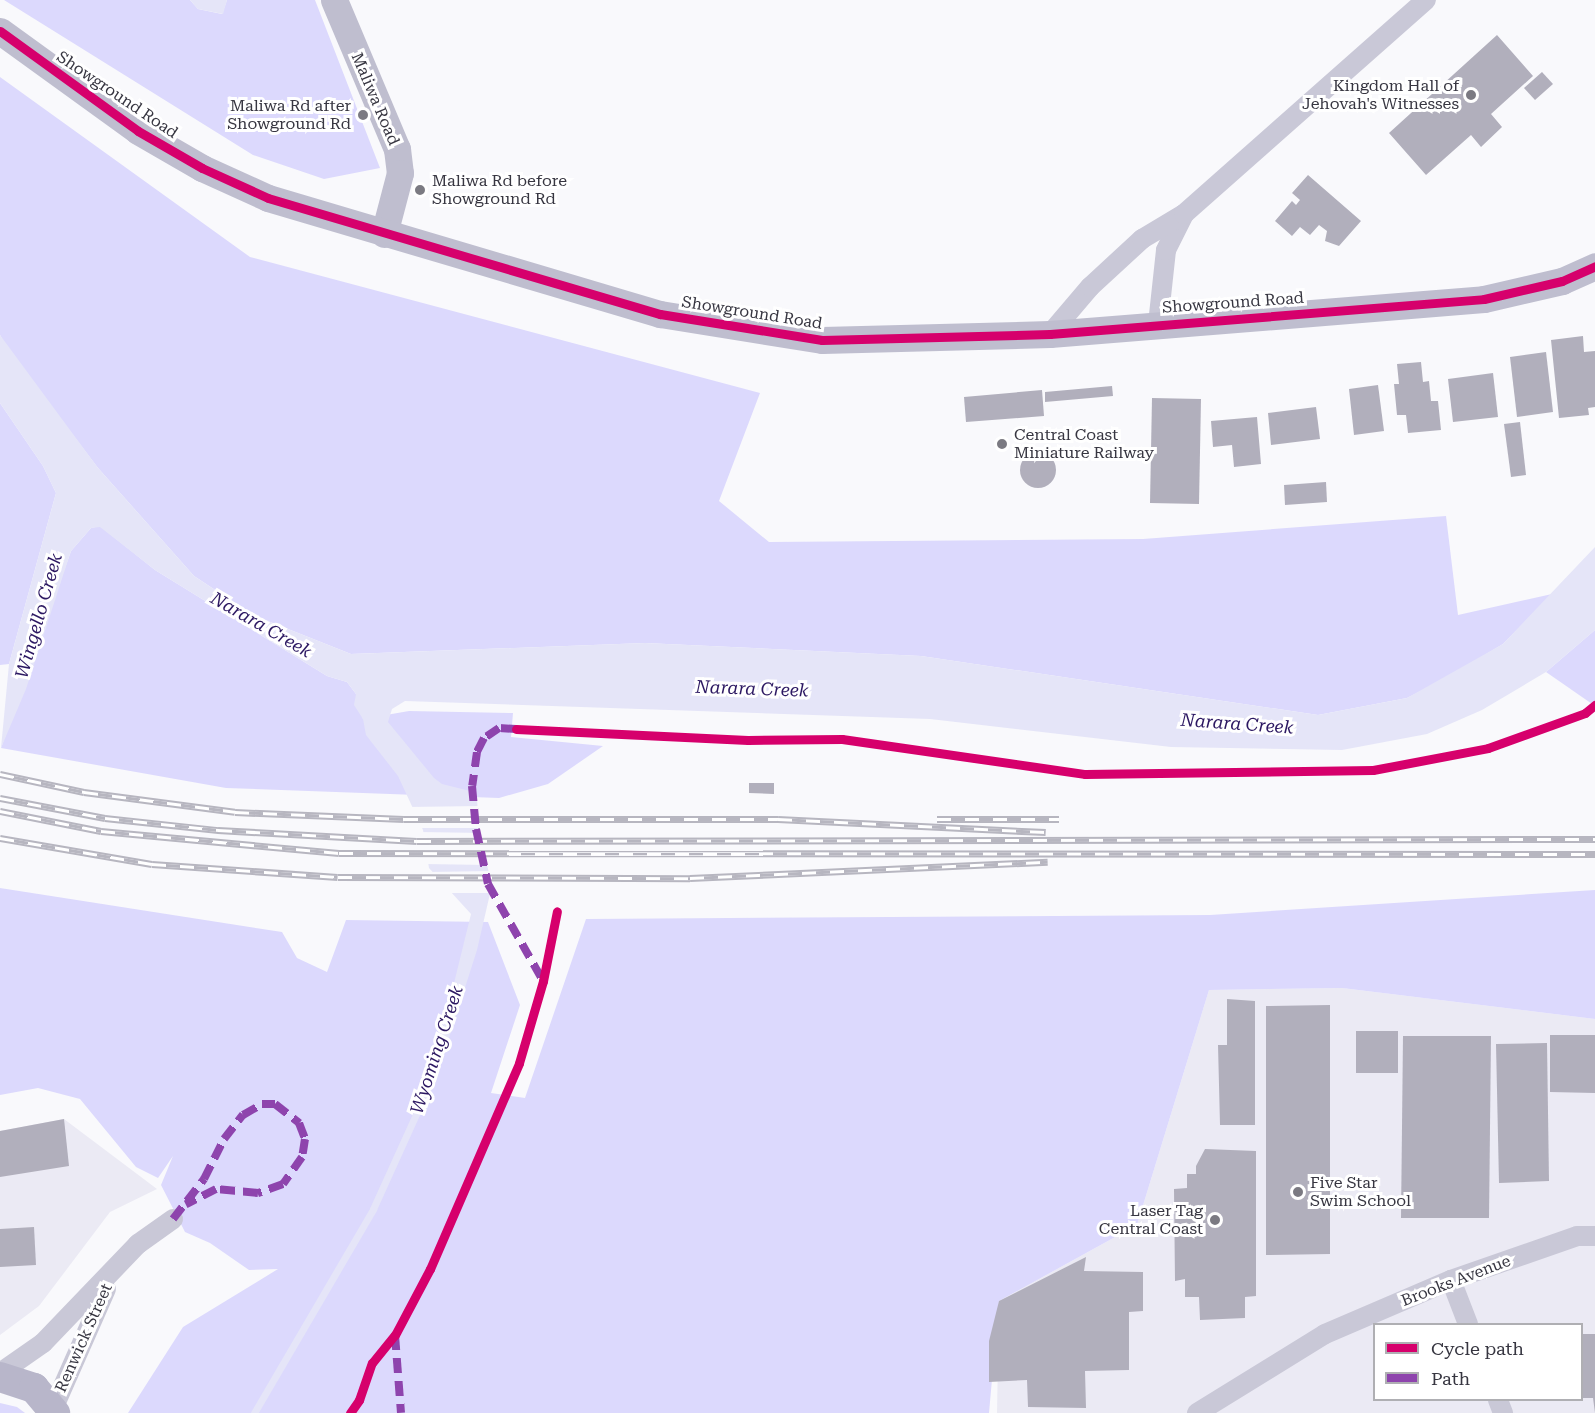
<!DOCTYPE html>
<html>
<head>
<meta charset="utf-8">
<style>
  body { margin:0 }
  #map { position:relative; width:1595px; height:1413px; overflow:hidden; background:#f9f9fc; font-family:"Roboto Serif",serif }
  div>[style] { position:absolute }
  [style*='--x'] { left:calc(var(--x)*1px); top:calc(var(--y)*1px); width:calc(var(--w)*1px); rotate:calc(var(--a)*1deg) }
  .built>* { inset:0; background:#ebeaf4 }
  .green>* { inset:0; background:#dcd9fd }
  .water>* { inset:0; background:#e5e5f8 }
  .pier>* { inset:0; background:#f9f9fc }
  .stream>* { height:7px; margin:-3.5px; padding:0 3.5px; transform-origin:3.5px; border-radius:3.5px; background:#e5e5f8 }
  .building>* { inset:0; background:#b1afbc }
  .round { border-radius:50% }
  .street>* { height:20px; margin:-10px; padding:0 10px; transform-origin:10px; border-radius:10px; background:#c9c8d7 }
  .secondary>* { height:27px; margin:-13.5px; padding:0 13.5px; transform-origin:13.5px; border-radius:13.5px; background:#bfbecf }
  .primary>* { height:30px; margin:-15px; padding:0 15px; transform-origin:15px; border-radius:15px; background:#b8b6ca }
  .rail>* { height:7px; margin-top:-3.5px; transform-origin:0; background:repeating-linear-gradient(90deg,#fff 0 14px,#b7b6c0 0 28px); box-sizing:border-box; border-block:2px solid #b7b6c0 }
  .quiet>* { height:8px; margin-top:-4px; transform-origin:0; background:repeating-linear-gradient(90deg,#8e44ad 0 15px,transparent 0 23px) }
  .cycleway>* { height:9px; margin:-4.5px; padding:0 4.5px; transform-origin:4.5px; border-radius:4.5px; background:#d6006c }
  .dots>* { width:16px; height:16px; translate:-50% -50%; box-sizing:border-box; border:3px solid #fff; border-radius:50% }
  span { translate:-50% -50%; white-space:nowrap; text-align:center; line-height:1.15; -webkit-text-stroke:6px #fff; paint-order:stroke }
  .poi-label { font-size:16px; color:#373641 }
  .right { translate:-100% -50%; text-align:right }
  .left { translate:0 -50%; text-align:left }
  .street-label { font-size:16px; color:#373641 }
  .water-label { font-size:18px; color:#2c1862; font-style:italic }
  .legend { position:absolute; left:1373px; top:1323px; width:210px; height:78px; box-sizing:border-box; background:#fff; border:2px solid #afafb3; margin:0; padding:8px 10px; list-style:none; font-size:18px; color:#373641 }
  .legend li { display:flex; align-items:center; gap:12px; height:30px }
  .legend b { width:30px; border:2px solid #afafb3 }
</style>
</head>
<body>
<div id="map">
  <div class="built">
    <i style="clip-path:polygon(evenodd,1342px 988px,1595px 1019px,1595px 1413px,997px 1413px,999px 1301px,1137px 1225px,1209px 990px,1342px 988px,1374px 1324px,1582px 1324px,1582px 1400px,1374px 1400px,1374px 1324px)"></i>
    <i style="clip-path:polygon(64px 1119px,157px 1189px,110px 1212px,39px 1306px,0 1335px,0 1131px)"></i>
  </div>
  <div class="green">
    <i style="clip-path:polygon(4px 0,190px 0,198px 9px,222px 14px,227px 0,315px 0,380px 168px,324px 179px,253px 155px)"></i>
    <i style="clip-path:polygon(0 77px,250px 257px,760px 393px,719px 501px,769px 542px,1143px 539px,1446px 516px,1458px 615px,1552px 594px,1503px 644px,1443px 680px,1407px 698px,1318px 715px,921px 656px,645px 643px,351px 654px,253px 615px,194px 576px,98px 468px,7px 348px,0 335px)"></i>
    <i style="clip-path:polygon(0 403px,43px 466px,56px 493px,9px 664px,0 665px)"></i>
    <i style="clip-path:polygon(100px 526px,155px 570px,327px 676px,347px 682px,356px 694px,363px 719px,409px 711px,513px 713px,511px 737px,603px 746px,548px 784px,499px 798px,226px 788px,1px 748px,71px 551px,91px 528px)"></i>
    <i style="clip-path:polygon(1595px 630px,1595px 706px,1546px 672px)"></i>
    <i style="clip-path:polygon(0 888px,282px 932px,297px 958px,327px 972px,346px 920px,488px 922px,520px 1005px,491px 1093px,525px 1098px,586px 919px,1210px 915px,1595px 890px,1595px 1019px,1342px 988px,1209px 990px,1137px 1225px,999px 1301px,989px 1413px,128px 1413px,183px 1327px,278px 1269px,249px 1270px,210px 1243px,185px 1232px,161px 1185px,173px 1156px,158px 1178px,136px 1167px,80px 1099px,38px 1088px,0 1095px)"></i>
    <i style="clip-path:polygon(0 1403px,17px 1407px,25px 1413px,0 1413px)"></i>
  </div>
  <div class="water">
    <i style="clip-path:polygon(190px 0,227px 0,223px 14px,198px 9px)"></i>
    <i style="clip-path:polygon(0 335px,98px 468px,194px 576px,253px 615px,351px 654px,645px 643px,921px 656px,1318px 715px,1407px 698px,1503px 644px,1595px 547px,1595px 630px,1546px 672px,1482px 710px,1427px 734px,1342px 750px,1171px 747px,930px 719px,405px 701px,392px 709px,388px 722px,434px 778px,442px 784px,470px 791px,477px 800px,480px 837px,492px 885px,477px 950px,434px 1085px,426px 1097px,471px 914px,429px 868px,423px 830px,398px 776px,366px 735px,363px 719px,354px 705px,356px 694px,347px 682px,327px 676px,155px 570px,100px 527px,91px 528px,71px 551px,26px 689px,1px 748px,9px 664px,56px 493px,43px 466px,0 403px)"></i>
  </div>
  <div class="pier">
    <i style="clip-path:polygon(480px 806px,480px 828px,419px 828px,408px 807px)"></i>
    <i style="clip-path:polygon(420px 832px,483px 833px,487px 865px,425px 864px)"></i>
    <i style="clip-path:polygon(492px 871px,493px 893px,448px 893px,428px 872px)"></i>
  </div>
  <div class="stream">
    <i style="--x:254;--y:1413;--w:236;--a:-59.7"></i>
    <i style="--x:373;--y:1209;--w:133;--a:-65.6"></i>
  </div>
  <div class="building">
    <i style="clip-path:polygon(1497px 35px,1533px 76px,1491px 114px,1502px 127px,1481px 147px,1471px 135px,1426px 175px,1389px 133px)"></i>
    <i style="clip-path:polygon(1542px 72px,1553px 84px,1535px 100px,1524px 88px)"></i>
    <i style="clip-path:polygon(1308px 175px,1361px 221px,1339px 246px,1325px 241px,1327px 231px,1319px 225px,1310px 235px,1300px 227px,1292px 236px,1275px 221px,1292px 201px,1296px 205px,1300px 200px,1292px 193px)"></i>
    <i style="clip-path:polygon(1583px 336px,1584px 352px,1595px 351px,1595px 407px,1588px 408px,1589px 415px,1559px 418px,1551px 340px)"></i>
    <i style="clip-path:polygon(1546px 352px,1553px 412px,1517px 417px,1510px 357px)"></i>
    <i style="clip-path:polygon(1421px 362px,1423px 382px,1429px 381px,1431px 401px,1438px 401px,1441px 430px,1408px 433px,1406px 415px,1397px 415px,1394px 384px,1399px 384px,1397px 364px)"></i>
    <i style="clip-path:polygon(1493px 373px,1498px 417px,1453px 422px,1448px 379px)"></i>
    <i style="clip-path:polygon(1378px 385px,1384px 431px,1354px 435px,1349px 389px)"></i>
    <i style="clip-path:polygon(1112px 386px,1113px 396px,1045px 402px,1045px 392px)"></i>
    <i style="clip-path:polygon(1042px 390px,1044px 416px,966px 422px,964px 397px)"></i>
    <i style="clip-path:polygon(1152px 398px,1201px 399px,1199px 504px,1150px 503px)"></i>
    <i style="clip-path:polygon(1316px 407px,1320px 439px,1271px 445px,1268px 413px)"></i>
    <i style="clip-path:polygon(1257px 417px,1261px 464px,1234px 467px,1232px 445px,1213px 447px,1211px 421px)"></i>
    <i style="clip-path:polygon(1520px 422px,1526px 475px,1511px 477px,1504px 424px)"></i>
    <i class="round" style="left:1020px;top:452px;width:36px;height:36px"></i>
    <i style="clip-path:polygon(1326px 482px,1327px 502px,1285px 505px,1284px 485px)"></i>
    <i style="clip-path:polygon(749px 783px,774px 783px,774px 794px,749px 793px)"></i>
    <i style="clip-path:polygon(1227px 999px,1255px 1001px,1255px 1125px,1220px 1125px,1218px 1045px,1227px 1045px)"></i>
    <i style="clip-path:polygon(1330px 1005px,1330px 1254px,1266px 1255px,1266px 1006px)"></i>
    <i style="clip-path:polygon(1356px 1031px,1398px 1031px,1398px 1073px,1356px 1073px)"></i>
    <i style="clip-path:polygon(1550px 1035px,1595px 1035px,1595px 1093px,1550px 1092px)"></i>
    <i style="clip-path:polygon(1403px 1036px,1491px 1036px,1489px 1218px,1401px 1218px)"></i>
    <i style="clip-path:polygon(1547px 1043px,1549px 1181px,1499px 1183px,1496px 1044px)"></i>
    <i style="clip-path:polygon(64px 1119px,69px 1166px,0 1177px,0 1131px)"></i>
    <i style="clip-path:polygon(1205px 1149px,1256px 1151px,1256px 1296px,1245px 1297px,1245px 1318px,1200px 1320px,1199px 1297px,1185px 1297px,1185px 1279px,1175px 1281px,1174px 1189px,1187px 1188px,1187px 1174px,1196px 1174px,1196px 1166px)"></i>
    <i style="clip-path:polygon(34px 1227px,36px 1265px,0 1267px,0 1229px)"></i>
    <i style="clip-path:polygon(1086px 1257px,1084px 1271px,1143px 1272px,1143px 1311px,1129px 1312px,1129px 1370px,1085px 1371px,1086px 1408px,1028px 1407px,1027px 1380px,989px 1382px,989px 1341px,999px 1301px)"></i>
    <i style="clip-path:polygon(1582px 1334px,1595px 1334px,1595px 1413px,1593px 1398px,1582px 1398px)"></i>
  </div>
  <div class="street">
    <i style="--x:1158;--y:324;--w:74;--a:-83.8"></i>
    <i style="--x:1166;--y:250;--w:40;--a:-63.4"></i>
    <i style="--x:1050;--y:334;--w:62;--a:-49.6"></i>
    <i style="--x:1090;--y:287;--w:71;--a:-42.7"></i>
    <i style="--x:1142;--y:239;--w:49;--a:-30.8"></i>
    <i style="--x:1184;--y:214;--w:323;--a:-41.5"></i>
    <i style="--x:1451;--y:1280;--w:47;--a:68.9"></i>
    <i style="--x:0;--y:1373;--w:52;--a:-34.9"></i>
    <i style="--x:43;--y:1343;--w:137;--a:-46.2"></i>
    <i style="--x:138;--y:1244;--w:43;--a:-35.5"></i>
    <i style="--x:1498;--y:1400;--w:14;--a:69"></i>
    <i style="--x:53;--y:1409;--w:131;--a:-66.2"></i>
    <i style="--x:1197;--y:1413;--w:150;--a:-31.7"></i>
    <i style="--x:1325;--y:1334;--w:137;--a:-23.2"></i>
    <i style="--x:1451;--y:1280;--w:133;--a:-19.2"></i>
    <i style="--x:1577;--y:1236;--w:18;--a:0"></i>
  </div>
  <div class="secondary">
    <i style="--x:334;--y:0;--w:162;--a:67.1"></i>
    <i style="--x:397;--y:149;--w:24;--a:83"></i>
    <i style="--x:400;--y:173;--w:63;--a:104.7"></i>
    <i style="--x:0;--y:31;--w:170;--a:35.9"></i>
    <i style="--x:138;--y:131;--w:74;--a:30"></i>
    <i style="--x:202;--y:168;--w:72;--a:24.4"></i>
    <i style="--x:268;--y:198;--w:409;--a:16.5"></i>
    <i style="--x:660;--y:314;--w:164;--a:9.1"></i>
    <i style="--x:822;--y:340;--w:228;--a:-1.5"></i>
    <i style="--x:1050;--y:334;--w:435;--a:-4.6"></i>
    <i style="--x:1484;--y:299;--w:80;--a:-13"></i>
    <i style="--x:1562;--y:281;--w:36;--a:-24"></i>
  </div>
  <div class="primary">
    <i style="--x:0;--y:1377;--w:36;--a:18"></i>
    <i style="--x:34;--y:1388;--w:33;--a:50"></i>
  </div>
  <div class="rail">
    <i style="--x:0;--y:774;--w:86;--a:12.1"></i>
    <i style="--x:84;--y:792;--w:152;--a:7.5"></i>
    <i style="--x:235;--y:812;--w:169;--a:2.4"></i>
    <i style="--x:404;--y:819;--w:374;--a:0"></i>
    <i style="--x:778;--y:819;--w:268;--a:2.8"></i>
    <i style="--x:0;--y:798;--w:107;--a:10.8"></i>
    <i style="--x:105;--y:818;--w:114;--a:6.1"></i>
    <i style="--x:218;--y:830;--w:199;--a:3.2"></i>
    <i style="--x:417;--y:841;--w:1178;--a:-0.1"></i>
    <i style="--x:0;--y:811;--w:103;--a:11.2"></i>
    <i style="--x:101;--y:831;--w:239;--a:5.3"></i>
    <i style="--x:339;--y:853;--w:1256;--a:0.05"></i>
    <i style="--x:937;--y:819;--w:122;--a:0"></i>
    <i style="--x:0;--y:838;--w:154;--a:9.7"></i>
    <i style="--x:152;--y:864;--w:186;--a:4"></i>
    <i style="--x:338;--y:877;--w:352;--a:0.2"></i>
    <i style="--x:690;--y:878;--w:358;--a:-2.6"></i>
  </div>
  <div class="quiet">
    <i style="--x:516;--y:729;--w:17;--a:-177"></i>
    <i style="--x:499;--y:728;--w:18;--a:146"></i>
    <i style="--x:484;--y:738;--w:16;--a:117"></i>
    <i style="--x:477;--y:752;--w:34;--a:98"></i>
    <i style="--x:472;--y:786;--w:43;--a:84.7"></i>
    <i style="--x:476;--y:829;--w:56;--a:77.7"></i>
    <i style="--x:488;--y:884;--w:112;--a:60.4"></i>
    <i style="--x:173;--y:1219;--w:51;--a:-52.2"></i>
    <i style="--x:204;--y:1179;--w:45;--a:-63.4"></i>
    <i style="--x:224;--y:1139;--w:31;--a:-52"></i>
    <i style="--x:243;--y:1115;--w:22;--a:-30"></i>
    <i style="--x:262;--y:1104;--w:13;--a:0"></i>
    <i style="--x:275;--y:1104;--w:31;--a:38"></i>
    <i style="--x:299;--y:1123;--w:17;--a:69"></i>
    <i style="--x:305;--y:1139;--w:18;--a:99"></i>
    <i style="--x:302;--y:1157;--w:33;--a:125"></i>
    <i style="--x:283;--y:1184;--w:27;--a:160"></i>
    <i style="--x:258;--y:1193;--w:42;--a:-174.6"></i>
    <i style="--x:216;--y:1189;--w:34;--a:153"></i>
    <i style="--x:395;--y:1335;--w:78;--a:85.6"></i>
  </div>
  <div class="cycleway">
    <i style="--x:0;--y:31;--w:170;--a:35.9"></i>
    <i style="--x:138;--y:131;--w:74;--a:30"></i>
    <i style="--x:202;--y:168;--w:72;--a:24.4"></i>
    <i style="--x:268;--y:198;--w:409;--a:16.5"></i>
    <i style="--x:660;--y:314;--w:164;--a:9.1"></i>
    <i style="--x:822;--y:340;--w:228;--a:-1.5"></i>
    <i style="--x:1050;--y:334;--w:435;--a:-4.6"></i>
    <i style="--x:1484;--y:299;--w:80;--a:-13"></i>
    <i style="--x:1562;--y:281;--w:36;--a:-24"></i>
    <i style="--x:516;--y:729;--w:232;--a:2.7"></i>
    <i style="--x:748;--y:740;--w:94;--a:-0.6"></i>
    <i style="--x:842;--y:739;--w:246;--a:8.2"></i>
    <i style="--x:1085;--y:774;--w:288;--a:-0.8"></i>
    <i style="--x:1373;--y:770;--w:117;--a:-10.8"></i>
    <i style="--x:1488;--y:748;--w:103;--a:-19.8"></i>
    <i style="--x:1585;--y:713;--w:13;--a:-39"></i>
    <i style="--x:350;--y:1413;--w:16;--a:-55"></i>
    <i style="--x:359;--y:1400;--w:39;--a:-71"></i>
    <i style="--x:372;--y:1363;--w:36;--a:-51"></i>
    <i style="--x:395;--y:1335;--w:75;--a:-62.1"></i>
    <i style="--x:430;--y:1269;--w:224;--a:-66.6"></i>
    <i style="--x:519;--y:1063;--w:85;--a:-73.7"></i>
    <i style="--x:543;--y:981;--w:71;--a:-78.7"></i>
  </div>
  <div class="dots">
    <i style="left:1471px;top:95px;background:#7b7a82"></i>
    <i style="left:363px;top:115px;background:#7b7a82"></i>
    <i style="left:420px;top:190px;background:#7b7a82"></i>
    <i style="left:1002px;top:444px;background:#7b7a82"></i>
    <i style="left:1298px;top:1192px;background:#7b7a82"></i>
    <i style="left:1215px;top:1220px;background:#7b7a82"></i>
  </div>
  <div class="poi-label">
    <span class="right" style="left:1459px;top:95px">Kingdom Hall of<br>Jehovah's Witnesses</span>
    <span class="right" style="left:351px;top:115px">Maliwa Rd after<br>Showground Rd</span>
    <span class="left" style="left:432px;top:190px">Maliwa Rd before<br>Showground Rd</span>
    <span class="left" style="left:1014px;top:444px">Central Coast<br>Miniature Railway</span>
    <span class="left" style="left:1310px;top:1192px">Five Star<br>Swim School</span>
    <span class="right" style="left:1203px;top:1220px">Laser Tag<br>Central Coast</span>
  </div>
  <div class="street-label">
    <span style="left:117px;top:95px;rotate:34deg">Showground Road</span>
    <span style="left:375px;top:99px;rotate:67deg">Maliwa Road</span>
    <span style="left:1233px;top:303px;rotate:-4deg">Showground Road</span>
    <span style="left:752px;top:313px;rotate:9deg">Showground Road</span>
    <span style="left:1456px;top:1281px;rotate:-21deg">Brooks Avenue</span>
    <span style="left:84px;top:1338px;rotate:-66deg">Renwick Street</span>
  </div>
  <div class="water-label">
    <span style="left:39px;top:616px;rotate:-74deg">Wingello Creek</span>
    <span style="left:261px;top:625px;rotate:30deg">Narara Creek</span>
    <span style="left:752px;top:689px;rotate:2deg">Narara Creek</span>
    <span style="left:1237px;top:724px;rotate:4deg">Narara Creek</span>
    <span style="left:437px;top:1050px;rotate:-72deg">Wyoming Creek</span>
  </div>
  <ul class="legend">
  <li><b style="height:8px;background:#d6006c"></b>Cycle path</li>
  <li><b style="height:8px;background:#8e44ad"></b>Path</li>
  </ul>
</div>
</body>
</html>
